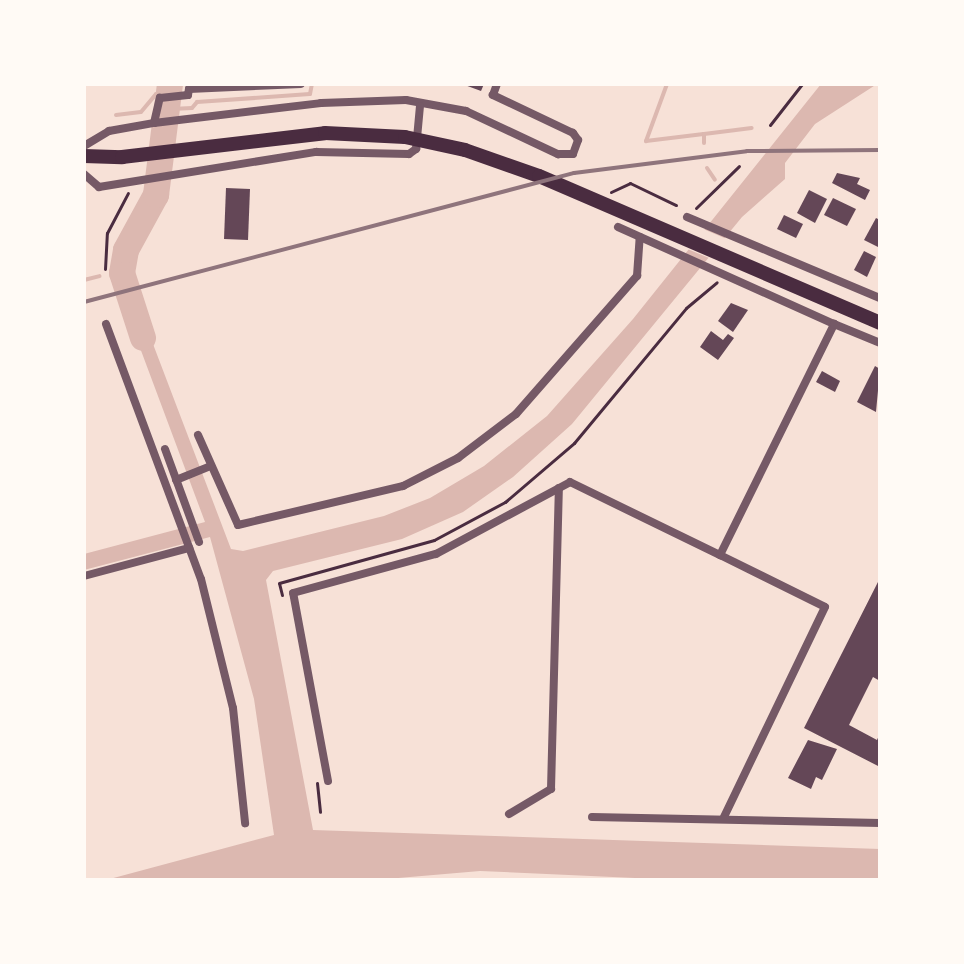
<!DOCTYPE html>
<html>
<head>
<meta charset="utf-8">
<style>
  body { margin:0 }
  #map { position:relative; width:964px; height:964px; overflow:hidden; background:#f7e1d7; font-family:Poppins,sans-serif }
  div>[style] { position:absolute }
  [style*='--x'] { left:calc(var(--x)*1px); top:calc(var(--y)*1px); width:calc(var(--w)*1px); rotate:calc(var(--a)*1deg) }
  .water>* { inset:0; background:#dcb8b0 }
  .pier>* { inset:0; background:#f7e1d7 }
  .stream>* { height:4px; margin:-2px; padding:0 2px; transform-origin:2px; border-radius:2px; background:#dcb8b0 }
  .river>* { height:26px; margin:-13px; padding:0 13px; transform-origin:13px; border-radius:13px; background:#dcb8b0 }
  .building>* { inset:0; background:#644757 }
  .path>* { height:3px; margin:-1.5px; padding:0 1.5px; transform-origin:1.5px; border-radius:1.5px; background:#4a2c40 }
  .minor>* { height:8px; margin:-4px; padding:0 4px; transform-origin:4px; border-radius:4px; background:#755966 }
  .trunk>* { height:14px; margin:-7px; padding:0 7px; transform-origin:7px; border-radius:7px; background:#4a2c40 }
  .rail>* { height:4px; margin:-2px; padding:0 2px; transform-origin:2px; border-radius:2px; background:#8f747c }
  span { translate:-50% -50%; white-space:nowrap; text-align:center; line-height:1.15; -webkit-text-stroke:6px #fffaf5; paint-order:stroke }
  .frame { position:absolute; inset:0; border:86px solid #fffaf5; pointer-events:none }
</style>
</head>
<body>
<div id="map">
  <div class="water">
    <i style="clip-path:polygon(821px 84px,877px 84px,815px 124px,785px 163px,785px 179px,742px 217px,572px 424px,513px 477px,463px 512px,402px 539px,273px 571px,266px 580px,313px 830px,880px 849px,880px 880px,679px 880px,480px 871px,375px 880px,106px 880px,274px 835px,254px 699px,210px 537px,84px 570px,84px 554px,205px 522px,124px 305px,137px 302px,231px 549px,243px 551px,384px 516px,430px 498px,484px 466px,547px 416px,633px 319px)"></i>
  </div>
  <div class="pier">
    <i style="clip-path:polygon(701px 228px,729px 240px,714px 260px,685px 248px)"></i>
  </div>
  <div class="stream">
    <i style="--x:667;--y:84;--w:61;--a:110.2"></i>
    <i style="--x:646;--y:141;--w:58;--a:-6.9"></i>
    <i style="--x:704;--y:134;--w:9;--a:90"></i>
    <i style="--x:171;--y:109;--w:21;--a:-3"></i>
    <i style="--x:192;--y:108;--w:8;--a:-50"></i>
    <i style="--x:197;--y:102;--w:113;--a:-4"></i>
    <i style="--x:310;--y:94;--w:10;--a:-79"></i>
    <i style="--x:116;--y:115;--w:25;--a:-7"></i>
    <i style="--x:141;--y:112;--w:23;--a:-50"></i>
    <i style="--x:156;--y:94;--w:14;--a:-8"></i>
    <i style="--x:704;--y:134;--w:48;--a:-7.1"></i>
    <i style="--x:707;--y:168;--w:14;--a:56"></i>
    <i style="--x:84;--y:280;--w:16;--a:-14"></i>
  </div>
  <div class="river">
    <i style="--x:143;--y:338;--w:68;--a:-107.9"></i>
    <i style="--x:122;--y:273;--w:23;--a:-80"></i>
    <i style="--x:126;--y:250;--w:63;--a:-61.4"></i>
    <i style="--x:156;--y:195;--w:112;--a:-82.8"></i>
  </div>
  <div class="building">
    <i style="clip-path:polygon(462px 84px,484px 84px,481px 91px)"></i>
    <i style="clip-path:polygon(837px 173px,860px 178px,857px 184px,870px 190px,865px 200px,832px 183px)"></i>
    <i style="clip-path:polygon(226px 188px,250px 189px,248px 240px,224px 239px)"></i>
    <i style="clip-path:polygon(809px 190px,827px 199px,815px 223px,797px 213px)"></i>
    <i style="clip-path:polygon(833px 198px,856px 209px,847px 226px,824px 215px)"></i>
    <i style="clip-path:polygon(784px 215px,803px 224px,796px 238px,777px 229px)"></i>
    <i style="clip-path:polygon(876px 218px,880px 220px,880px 248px,864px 240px)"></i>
    <i style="clip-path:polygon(864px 251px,876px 257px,867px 277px,854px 270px)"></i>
    <i style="clip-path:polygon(731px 303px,748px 310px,733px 332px,718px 321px)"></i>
    <i style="clip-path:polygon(711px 331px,723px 340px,728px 334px,734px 338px,718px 360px,700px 347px)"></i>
    <i style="clip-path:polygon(875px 366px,880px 369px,876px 412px,857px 402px)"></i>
    <i style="clip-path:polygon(822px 371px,840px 381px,835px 392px,816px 382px)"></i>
    <i style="clip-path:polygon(880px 578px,880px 681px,873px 677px,849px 725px,877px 740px,880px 733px,880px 767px,804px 728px)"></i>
    <i style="clip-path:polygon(808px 740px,837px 749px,822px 780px,816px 777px,811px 789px,788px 778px)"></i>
  </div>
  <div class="path">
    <i style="--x:770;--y:125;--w:52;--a:-52"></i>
    <i style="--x:611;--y:192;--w:21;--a:-25"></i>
    <i style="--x:630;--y:183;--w:51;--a:25.6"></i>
    <i style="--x:696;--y:208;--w:60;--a:-44.3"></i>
    <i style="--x:105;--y:269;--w:36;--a:-87"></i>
    <i style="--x:107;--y:233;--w:45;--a:-62.3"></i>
    <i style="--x:282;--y:595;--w:12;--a:-104"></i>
    <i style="--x:279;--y:583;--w:161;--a:-15.5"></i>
    <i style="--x:434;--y:540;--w:81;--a:-28.2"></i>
    <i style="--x:505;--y:502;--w:91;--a:-40.5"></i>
    <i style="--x:574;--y:443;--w:175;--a:-50.3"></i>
    <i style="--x:686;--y:308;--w:40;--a:-40"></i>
    <i style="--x:317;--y:783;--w:29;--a:84"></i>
  </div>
  <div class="minor">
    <i style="--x:154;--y:123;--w:26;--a:-77"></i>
    <i style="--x:160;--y:98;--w:28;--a:-6"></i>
    <i style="--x:188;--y:95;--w:6;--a:-81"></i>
    <i style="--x:189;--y:89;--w:112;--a:-2.6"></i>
    <i style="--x:84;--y:146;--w:29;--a:-31"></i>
    <i style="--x:109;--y:131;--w:46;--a:-10.1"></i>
    <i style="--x:154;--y:123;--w:168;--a:-6.8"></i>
    <i style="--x:321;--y:103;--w:85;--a:-2"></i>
    <i style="--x:406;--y:100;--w:61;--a:10.4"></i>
    <i style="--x:466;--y:111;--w:102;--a:25.1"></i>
    <i style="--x:558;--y:154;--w:15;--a:0"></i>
    <i style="--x:573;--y:154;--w:15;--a:-70"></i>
    <i style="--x:578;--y:140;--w:9;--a:-126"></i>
    <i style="--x:573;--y:133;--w:89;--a:-154.6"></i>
    <i style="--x:493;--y:95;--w:12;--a:-70"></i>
    <i style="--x:84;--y:174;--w:20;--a:41"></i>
    <i style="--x:99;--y:187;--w:220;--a:-9.2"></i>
    <i style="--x:316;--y:152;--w:93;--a:1.2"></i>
    <i style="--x:409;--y:154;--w:9;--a:-36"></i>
    <i style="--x:416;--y:149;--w:43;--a:-84.7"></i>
    <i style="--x:687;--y:217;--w:209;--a:22.8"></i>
    <i style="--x:618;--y:227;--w:237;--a:24.2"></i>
    <i style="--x:106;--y:324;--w:272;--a:69.6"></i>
    <i style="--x:201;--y:579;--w:133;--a:76.1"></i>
    <i style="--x:233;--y:708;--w:116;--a:84"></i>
    <i style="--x:198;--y:435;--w:98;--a:66"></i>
    <i style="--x:238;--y:525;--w:170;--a:-13.3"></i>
    <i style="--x:403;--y:486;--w:62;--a:-27"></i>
    <i style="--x:458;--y:458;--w:73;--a:-37.2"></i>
    <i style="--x:516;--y:414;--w:184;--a:-48.8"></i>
    <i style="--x:637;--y:276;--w:39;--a:-86"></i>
    <i style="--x:165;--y:449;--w:99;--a:69.9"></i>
    <i style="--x:176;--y:480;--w:37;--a:-22"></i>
    <i style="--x:720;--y:555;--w:117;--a:26.3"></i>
    <i style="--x:825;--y:607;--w:233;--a:115.7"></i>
    <i style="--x:84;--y:576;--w:109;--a:-14.9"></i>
    <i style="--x:328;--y:781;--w:191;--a:-100.5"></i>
    <i style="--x:293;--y:593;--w:148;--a:-15.3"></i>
    <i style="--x:436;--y:554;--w:152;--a:-28.2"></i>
    <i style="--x:570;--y:482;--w:167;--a:26"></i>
    <i style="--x:720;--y:555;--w:258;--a:-63.7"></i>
    <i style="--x:834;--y:324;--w:50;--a:22.4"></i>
    <i style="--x:509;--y:814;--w:49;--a:-30.8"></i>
    <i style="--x:551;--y:789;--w:301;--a:-88.5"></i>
    <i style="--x:592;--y:817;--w:288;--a:1.2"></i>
  </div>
  <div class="trunk">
    <i style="--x:84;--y:156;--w:38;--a:2"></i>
    <i style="--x:122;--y:157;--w:204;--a:-6.7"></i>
    <i style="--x:325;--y:133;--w:80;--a:2.9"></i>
    <i style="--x:405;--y:137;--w:61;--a:12.2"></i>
    <i style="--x:465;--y:150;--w:78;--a:19.4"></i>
    <i style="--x:539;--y:176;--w:371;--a:23.3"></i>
  </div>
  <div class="rail">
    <i style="--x:84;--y:302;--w:507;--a:-14.75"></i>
    <i style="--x:574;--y:173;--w:174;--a:-7.2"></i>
    <i style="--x:747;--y:151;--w:133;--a:-0.4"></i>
  </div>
  <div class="frame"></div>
</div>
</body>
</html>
